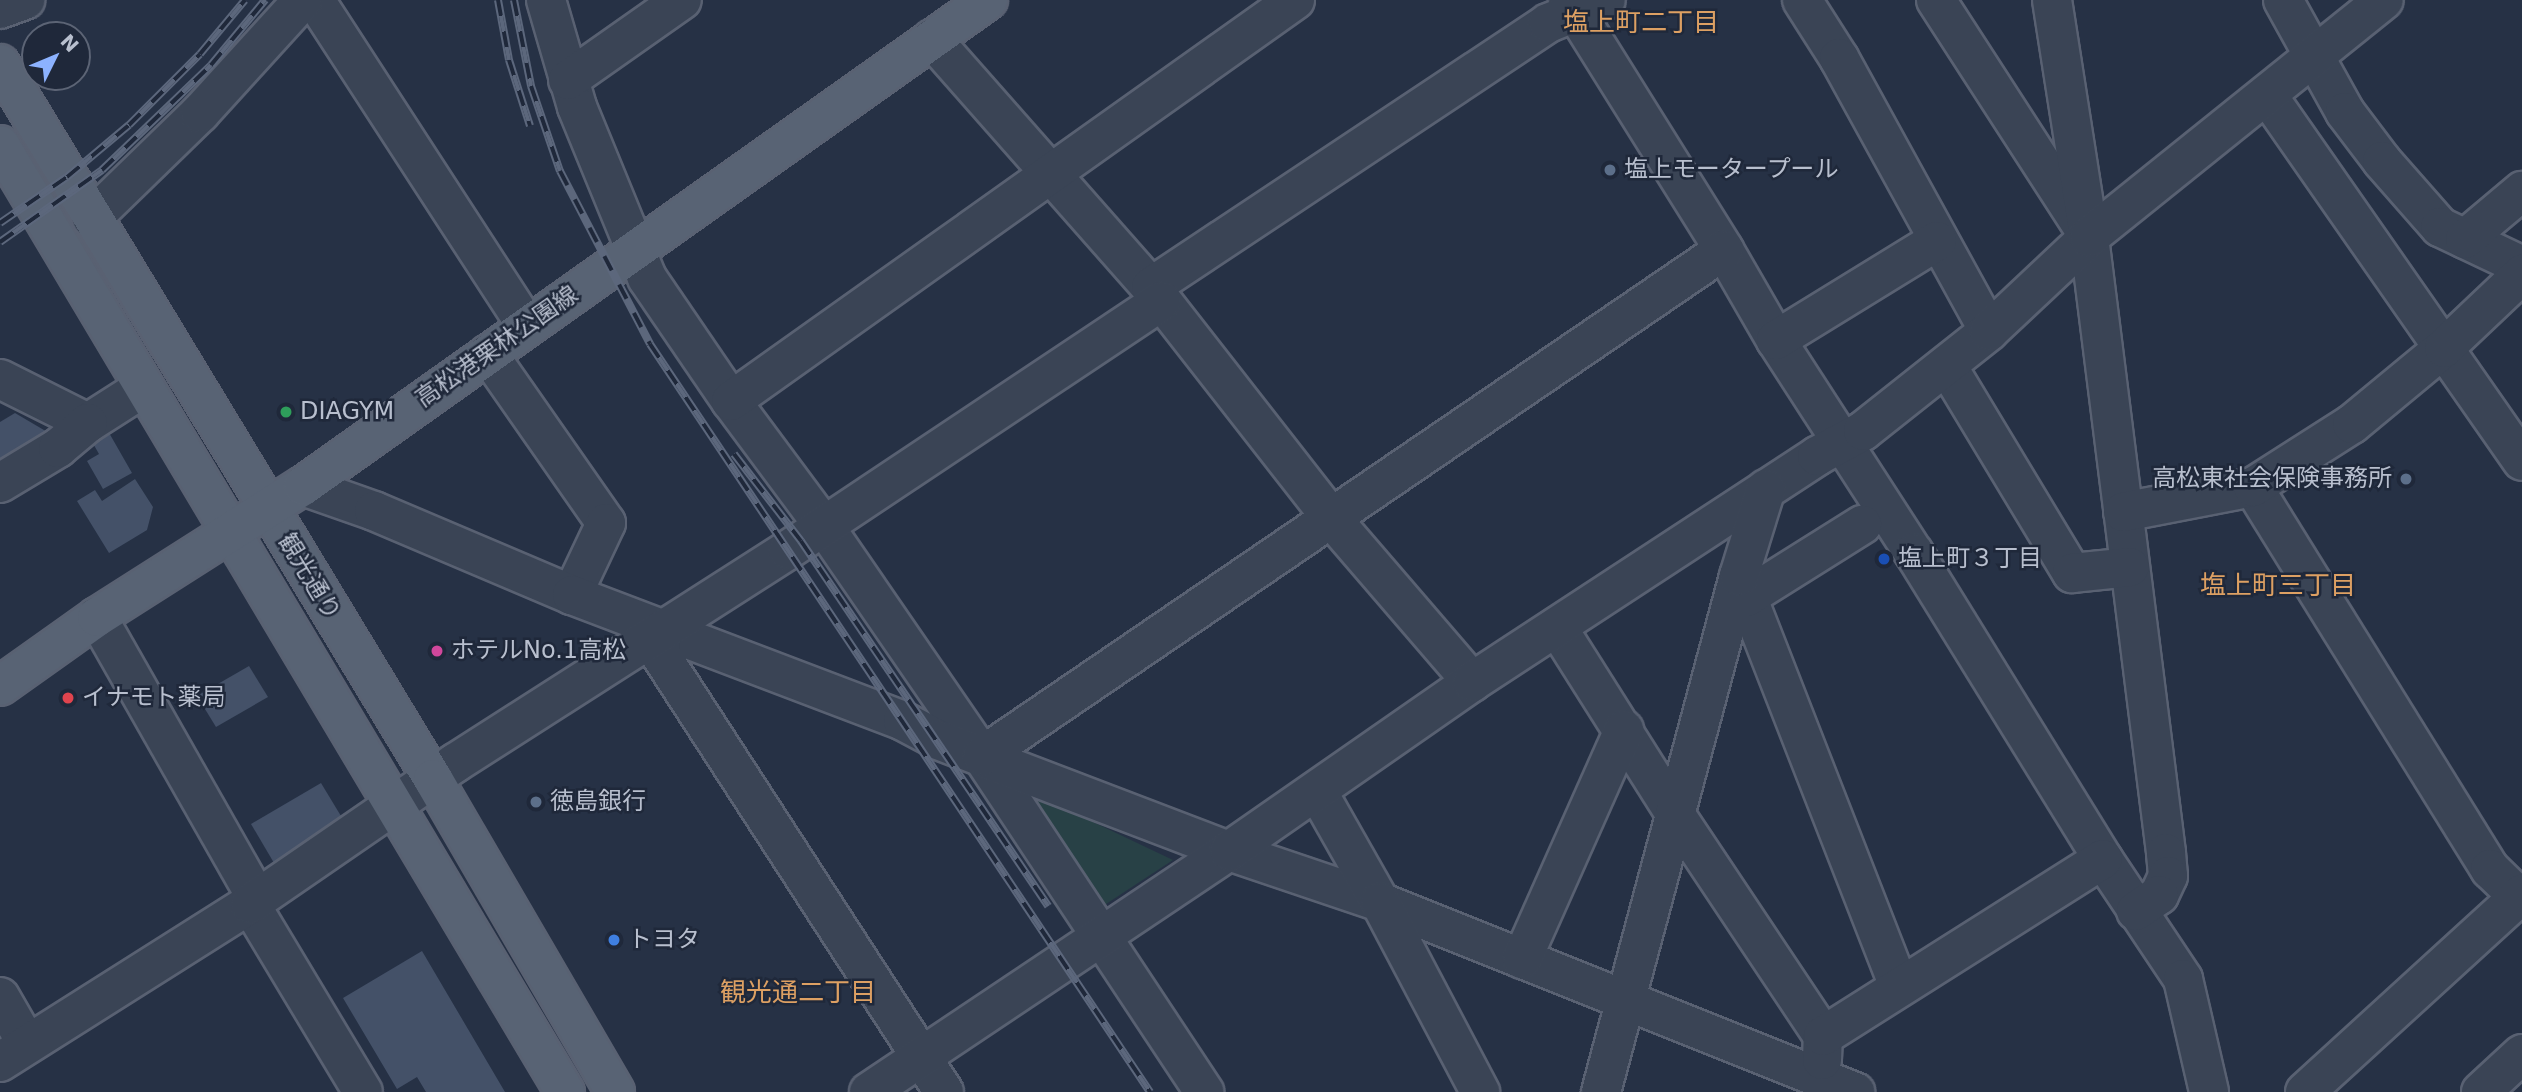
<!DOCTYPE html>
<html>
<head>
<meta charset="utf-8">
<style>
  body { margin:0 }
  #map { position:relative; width:2522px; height:1092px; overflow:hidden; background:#263145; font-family:"DejaVu Sans","Noto Sans JP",sans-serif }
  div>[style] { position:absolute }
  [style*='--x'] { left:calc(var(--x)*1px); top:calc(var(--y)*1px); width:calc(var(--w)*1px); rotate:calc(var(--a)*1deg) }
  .green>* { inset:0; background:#284146 }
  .building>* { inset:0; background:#445168 }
  .roads { filter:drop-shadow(2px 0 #596172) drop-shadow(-2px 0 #596172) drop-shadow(0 2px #596172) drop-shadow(0 -2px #596172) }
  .minor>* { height:38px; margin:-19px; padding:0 19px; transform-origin:19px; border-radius:19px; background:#3a4455 }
  .major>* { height:38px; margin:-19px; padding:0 19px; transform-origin:19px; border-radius:19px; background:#586374 }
  .rail>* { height:8px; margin-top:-4px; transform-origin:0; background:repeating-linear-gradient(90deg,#1f283a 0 16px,#5c677c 0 32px); box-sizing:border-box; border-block:2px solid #5c677c }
  .dots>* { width:19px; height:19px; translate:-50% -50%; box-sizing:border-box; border:4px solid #1f283a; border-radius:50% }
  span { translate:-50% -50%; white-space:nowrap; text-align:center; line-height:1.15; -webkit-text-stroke:5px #1f283a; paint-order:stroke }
  .poi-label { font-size:24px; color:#b8bfce }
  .left { translate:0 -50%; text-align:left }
  .right { translate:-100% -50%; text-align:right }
  .street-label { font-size:24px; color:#b8bfce }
  .neighbourhood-label { font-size:26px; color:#dda063 }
  .north { position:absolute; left:21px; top:21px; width:70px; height:70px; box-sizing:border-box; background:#1f283a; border:2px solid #5c6475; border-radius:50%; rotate:47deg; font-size:19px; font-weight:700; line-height:28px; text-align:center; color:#b8bfce }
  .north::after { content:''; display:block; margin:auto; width:24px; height:32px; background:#8cb2ff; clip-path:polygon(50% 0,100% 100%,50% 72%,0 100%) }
</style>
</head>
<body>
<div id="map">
  <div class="green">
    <i style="clip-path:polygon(1032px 793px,1173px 860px,1100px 908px)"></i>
  </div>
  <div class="building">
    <i style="clip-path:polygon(15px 413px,49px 433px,0 469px,0 422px)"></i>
    <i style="clip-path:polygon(108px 431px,132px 473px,103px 489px,87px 461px,99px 454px,91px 440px)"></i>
    <i style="clip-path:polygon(135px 479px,153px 507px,147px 530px,109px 553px,77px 501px,95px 490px,102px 501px)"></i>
    <i style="clip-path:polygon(249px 666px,268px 697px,216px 727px,197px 696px)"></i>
    <i style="clip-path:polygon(321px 783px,344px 821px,274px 863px,251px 824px)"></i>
    <i style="clip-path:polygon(422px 951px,505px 1092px,426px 1092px,417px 1077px,397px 1089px,343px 998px)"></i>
  </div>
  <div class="roads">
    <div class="minor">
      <i style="--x:315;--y:0;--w:389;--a:57"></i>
      <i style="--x:546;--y:0;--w:111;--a:73.8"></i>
      <i style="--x:577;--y:107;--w:185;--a:67.7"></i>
      <i style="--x:647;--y:278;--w:149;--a:55.7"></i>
      <i style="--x:731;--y:401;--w:156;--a:53.4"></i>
      <i style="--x:824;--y:526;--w:279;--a:55.5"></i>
      <i style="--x:982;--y:756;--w:403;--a:56.5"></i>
      <i style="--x:1568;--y:0;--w:295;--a:58"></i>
      <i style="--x:1724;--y:250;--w:104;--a:60"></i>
      <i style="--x:1776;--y:340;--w:254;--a:57.1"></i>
      <i style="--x:1914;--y:553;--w:360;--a:58.3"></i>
      <i style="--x:2103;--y:859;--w:144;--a:56.3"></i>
      <i style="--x:2183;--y:979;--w:116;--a:77"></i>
      <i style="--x:1802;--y:0;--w:69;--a:57.5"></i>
      <i style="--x:1839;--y:58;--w:311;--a:61.2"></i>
      <i style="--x:1936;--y:0;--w:269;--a:57.1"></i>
      <i style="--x:2052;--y:0;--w:240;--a:81.1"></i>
      <i style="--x:2089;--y:237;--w:621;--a:82.87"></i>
      <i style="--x:2166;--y:853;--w:23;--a:85"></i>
      <i style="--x:2168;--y:876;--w:21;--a:115"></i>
      <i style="--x:2159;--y:895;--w:28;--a:145"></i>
      <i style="--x:2283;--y:0;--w:128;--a:61"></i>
      <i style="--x:2345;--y:112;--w:61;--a:52.9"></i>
      <i style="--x:2382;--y:161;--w:88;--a:48.7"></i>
      <i style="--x:2440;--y:227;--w:91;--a:25.4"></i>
      <i style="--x:0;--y:9;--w:27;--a:-20"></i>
      <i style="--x:932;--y:39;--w:331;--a:48.6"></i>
      <i style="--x:1151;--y:287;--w:294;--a:52"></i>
      <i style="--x:1332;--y:519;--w:215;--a:49.3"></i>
      <i style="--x:568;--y:80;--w:139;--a:-35.1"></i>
      <i style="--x:2267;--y:95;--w:446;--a:55.1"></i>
      <i style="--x:92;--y:218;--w:151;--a:-44.2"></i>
      <i style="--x:200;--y:113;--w:153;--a:-47.7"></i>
      <i style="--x:2465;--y:239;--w:75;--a:-40.1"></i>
      <i style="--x:1151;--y:287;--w:477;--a:-33.6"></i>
      <i style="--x:1548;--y:23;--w:62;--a:-21.6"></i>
      <i style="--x:1776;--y:340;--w:189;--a:-31.6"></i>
      <i style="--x:488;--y:354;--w:206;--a:55.1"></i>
      <i style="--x:606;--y:523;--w:80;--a:115.3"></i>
      <i style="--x:1947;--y:366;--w:242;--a:58.9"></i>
      <i style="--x:2072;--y:573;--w:58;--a:-5.9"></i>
      <i style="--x:0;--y:379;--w:98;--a:26.6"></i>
      <i style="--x:88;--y:423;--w:65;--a:-32.5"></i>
      <i style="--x:731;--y:401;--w:692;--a:-35.41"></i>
      <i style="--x:0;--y:483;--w:68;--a:-31.1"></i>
      <i style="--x:58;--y:448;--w:39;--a:-40"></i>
      <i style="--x:303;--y:486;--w:75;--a:19.4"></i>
      <i style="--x:374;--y:511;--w:215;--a:23"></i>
      <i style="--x:572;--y:595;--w:354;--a:20.8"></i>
      <i style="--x:903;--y:721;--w:40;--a:28"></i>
      <i style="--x:938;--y:740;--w:311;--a:20.9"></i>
      <i style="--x:1229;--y:851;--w:159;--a:18.7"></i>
      <i style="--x:1380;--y:902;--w:512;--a:21.8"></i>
      <i style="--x:2253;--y:487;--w:450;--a:58.2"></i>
      <i style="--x:2490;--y:869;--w:45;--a:44.1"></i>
      <i style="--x:2123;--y:512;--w:132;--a:-10.9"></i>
      <i style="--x:2253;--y:487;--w:117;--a:-32.5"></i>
      <i style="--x:2352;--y:424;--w:119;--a:-39.6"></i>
      <i style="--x:2444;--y:348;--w:108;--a:-43.5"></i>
      <i style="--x:1739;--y:576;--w:440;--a:68.7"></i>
      <i style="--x:1747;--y:597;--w:136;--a:-32.1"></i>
      <i style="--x:97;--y:617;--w:324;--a:60.4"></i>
      <i style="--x:1557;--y:627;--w:221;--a:57.7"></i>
      <i style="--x:1675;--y:814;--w:267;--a:56.3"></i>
      <i style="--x:662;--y:630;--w:24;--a:95"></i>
      <i style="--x:660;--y:654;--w:522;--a:57.04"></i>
      <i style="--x:982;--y:756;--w:898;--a:-34.29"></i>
      <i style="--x:1317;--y:791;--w:128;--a:60.4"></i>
      <i style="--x:1380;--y:902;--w:215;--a:62.2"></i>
      <i style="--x:250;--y:904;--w:219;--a:59"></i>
      <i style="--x:1522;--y:959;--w:251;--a:-66"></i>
      <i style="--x:0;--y:997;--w:54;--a:60.1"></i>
      <i style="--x:1822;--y:1060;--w:24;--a:-88"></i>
      <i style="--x:1823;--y:1036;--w:331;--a:-32.3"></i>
      <i style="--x:0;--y:1062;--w:296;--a:-32.3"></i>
      <i style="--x:250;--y:904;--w:249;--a:-34.5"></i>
      <i style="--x:455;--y:763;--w:395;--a:-32.6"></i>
      <i style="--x:788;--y:550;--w:449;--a:-33.7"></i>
      <i style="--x:869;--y:1092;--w:433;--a:-33.8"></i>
      <i style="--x:1229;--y:851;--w:296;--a:-34.8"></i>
      <i style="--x:1472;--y:682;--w:412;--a:-33.2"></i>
      <i style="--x:1817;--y:456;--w:52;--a:-28.5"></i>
      <i style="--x:1863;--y:431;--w:161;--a:-38.4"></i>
      <i style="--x:1989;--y:331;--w:137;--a:-43.2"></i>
      <i style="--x:2089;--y:237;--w:378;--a:-38.8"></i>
      <i style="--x:1601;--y:1092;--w:534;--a:-75.03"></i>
      <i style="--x:1739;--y:576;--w:91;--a:-72.8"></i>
      <i style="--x:2305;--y:1092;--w:294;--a:-42.4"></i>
      <i style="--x:2481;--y:1092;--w:56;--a:-42.8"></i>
    </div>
    <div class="major">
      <i style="--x:0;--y:64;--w:836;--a:58.8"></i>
      <i style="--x:433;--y:779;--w:362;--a:59.8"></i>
      <i style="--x:0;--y:145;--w:1103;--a:59.18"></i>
      <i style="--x:0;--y:686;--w:119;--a:-35.4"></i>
      <i style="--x:97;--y:617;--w:244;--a:-32.5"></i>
      <i style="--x:303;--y:486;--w:840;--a:-35.36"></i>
    </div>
  </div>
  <div class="rail">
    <i style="--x:498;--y:0;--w:61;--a:79.6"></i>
    <i style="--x:509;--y:60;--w:69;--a:72.3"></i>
    <i style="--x:514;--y:0;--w:88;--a:78.8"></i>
    <i style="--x:531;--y:86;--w:90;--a:71.2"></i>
    <i style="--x:560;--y:171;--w:195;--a:62.5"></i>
    <i style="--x:650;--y:344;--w:900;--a:56.24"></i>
    <i style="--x:0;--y:223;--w:81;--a:-34.5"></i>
    <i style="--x:67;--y:177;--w:81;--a:-40"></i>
    <i style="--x:129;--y:125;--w:100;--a:-45"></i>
    <i style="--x:200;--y:54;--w:70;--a:-50.2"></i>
    <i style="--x:0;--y:242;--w:125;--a:-35.2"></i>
    <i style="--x:102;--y:170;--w:151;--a:-43.9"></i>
    <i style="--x:211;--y:65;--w:85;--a:-50.3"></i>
    <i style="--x:734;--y:454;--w:110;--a:52.4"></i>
    <i style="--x:801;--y:541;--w:441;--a:55.9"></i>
  </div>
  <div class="dots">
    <i style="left:1610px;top:170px;background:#5c6f8a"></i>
    <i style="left:286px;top:412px;background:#2e9e5b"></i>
    <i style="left:2406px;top:479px;background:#5c6f8a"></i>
    <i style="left:1884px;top:559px;background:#1a4fb4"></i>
    <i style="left:437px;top:651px;background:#d1479c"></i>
    <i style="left:68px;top:698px;background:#e0444e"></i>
    <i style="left:536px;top:802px;background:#5c6f8a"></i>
    <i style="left:614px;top:940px;background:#3f7fe0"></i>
  </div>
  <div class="poi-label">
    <span class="left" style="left:1624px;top:170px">塩上モータープール</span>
    <span class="left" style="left:300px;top:412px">DIAGYM</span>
    <span class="right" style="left:2392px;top:479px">高松東社会保険事務所</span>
    <span class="left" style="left:1898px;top:559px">塩上町３丁目</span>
    <span class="left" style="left:451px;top:651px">ホテルNo.1高松</span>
    <span class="left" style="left:82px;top:698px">イナモト薬局</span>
    <span class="left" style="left:550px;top:802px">徳島銀行</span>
    <span class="left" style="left:628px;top:940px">トヨタ</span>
  </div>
  <div class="street-label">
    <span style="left:497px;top:347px;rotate:-35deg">高松港栗林公園線</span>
    <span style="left:309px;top:577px;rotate:59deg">観光通り</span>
  </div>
  <div class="neighbourhood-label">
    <span style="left:1641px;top:23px">塩上町二丁目</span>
    <span style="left:2278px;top:586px">塩上町三丁目</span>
    <span style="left:798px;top:993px">観光通二丁目</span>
  </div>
  <div class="north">N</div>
</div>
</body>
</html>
